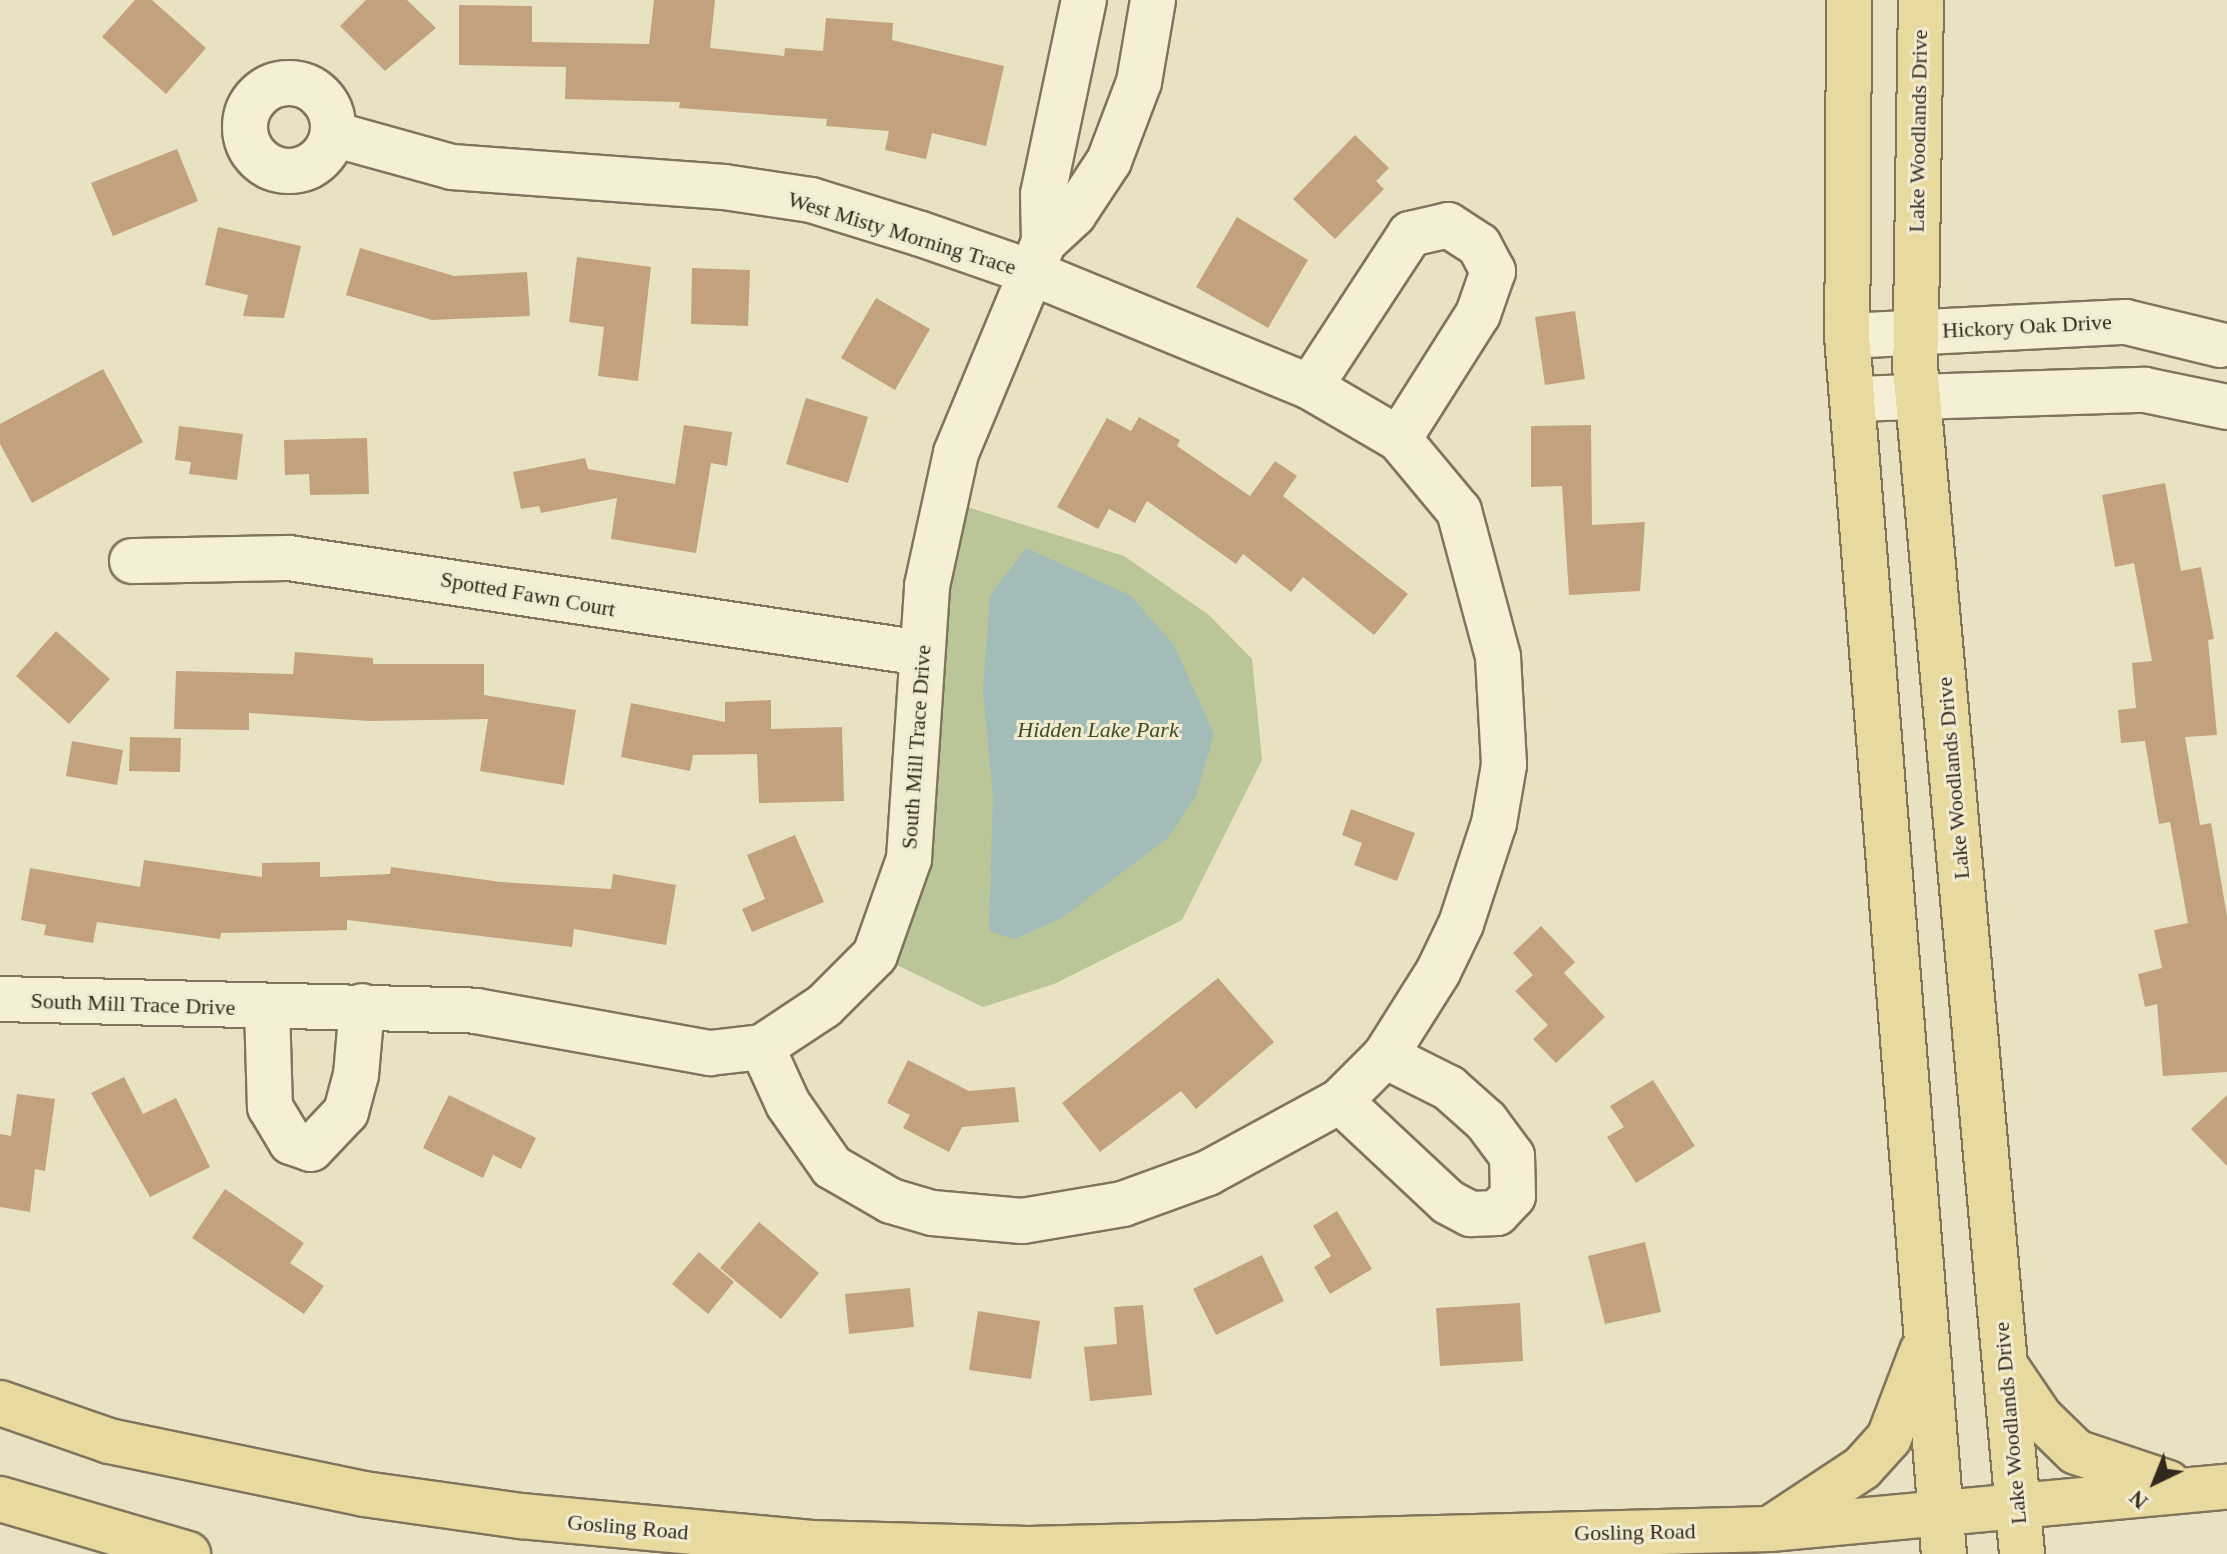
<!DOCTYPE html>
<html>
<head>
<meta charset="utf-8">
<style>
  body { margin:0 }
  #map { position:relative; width:2227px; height:1554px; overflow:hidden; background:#e8e2c3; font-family:"Times New Roman",serif }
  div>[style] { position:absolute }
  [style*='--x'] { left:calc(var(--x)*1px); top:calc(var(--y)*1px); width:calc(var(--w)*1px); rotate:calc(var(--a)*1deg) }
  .green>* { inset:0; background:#bac598 }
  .water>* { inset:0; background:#a4bcb8 }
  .building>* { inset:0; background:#c2a27c }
  .roads { filter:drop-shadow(2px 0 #80745c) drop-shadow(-2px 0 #80745c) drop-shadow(0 2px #80745c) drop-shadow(0 -2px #80745c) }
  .minor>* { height:44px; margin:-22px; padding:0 22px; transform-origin:22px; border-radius:22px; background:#f4efd5 }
  .minor>.ring { margin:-22px; padding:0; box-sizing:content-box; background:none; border:44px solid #f4efd5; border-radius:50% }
  .major>* { height:44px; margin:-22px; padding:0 22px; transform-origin:22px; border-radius:22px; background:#e8da9e }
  span { translate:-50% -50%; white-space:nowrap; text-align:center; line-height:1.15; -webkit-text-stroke:6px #f1ebd1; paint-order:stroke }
  .street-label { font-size:22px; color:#322a1e }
  .park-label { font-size:22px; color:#3e4c27; font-style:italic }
  .north { position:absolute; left:2115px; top:1442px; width:80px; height:80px; -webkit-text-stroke:6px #f1ebd1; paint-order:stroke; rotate:223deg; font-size:22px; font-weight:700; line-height:32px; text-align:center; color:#322a1e }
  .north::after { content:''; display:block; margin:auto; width:28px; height:36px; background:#322a1e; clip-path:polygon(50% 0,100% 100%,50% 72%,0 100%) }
</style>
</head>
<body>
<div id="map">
  <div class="green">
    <i style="clip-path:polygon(964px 506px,1124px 556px,1209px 615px,1252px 659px,1262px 760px,1182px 920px,1054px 984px,983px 1007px,893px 963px,919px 886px,939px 748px,944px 620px)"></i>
  </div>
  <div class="water">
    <i style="clip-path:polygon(1026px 548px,1130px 595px,1174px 645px,1214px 734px,1196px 796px,1169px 837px,1062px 918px,1014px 939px,989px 931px,993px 797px,983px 690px,990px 595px)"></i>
  </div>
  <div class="building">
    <i style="clip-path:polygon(135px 0,152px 0,206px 48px,166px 94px,102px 37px)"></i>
    <i style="clip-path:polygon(366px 0,407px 0,436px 28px,385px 71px,340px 26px)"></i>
    <i style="clip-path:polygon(654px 0,715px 0,710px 48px,784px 56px,785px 48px,823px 51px,826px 18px,893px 23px,892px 40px,1004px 66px,986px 146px,932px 133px,926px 159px,885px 150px,889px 131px,826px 126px,827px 119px,679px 108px,680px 102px,565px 99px,566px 67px,459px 65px,459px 5px,532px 6px,532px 42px,649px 44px)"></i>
    <i style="clip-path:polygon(1355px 135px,1389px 168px,1376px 181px,1384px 189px,1335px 239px,1293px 199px)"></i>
    <i style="clip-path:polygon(177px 149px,198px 201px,113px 236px,91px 183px)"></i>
    <i style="clip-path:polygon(1237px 217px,1308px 260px,1268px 328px,1196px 287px)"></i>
    <i style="clip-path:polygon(218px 227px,301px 246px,284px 318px,243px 316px,248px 295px,205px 285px)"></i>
    <i style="clip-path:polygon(360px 248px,454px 276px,527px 272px,530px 316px,432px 320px,346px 295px)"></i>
    <i style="clip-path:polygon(577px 257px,651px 267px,638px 381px,598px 376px,604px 327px,569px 322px)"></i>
    <i style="clip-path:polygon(692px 268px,750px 270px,748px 326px,691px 324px)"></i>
    <i style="clip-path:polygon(876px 298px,930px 329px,895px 390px,841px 358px)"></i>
    <i style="clip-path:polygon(1575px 311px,1585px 379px,1545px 385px,1535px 317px)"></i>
    <i style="clip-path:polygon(103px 369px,143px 442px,32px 503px,0 444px,0 424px)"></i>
    <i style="clip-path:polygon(806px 398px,868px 417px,848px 483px,786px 464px)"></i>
    <i style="clip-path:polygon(1139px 417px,1180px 440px,1177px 446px,1250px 496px,1275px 461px,1297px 476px,1283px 496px,1408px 594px,1374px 635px,1303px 577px,1291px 592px,1243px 554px,1236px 564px,1147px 501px,1135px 523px,1109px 509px,1098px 529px,1057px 507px,1107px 418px,1131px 431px)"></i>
    <i style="clip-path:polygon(684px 425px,732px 432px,727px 466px,711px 463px,696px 553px,611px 539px,617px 498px,541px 513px,539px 506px,521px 509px,513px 472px,585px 458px,588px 469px,675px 484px)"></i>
    <i style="clip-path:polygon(1591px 425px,1592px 525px,1645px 522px,1640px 591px,1569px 595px,1562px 486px,1531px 487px,1531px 426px)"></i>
    <i style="clip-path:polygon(179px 426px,243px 434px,237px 480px,189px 474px,191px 462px,175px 460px)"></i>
    <i style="clip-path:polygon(367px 438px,369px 494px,310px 495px,309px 474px,285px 475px,284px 440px)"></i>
    <i style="clip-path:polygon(2165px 483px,2181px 571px,2201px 567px,2214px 639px,2208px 640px,2217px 735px,2185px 737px,2200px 825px,2211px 823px,2227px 916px,2227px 1072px,2163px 1076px,2157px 1004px,2145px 1007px,2138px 974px,2162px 968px,2154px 930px,2188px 923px,2170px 822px,2159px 824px,2145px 741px,2121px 743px,2118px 710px,2136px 708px,2132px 663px,2152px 661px,2134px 563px,2115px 567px,2102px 495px)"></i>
    <i style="clip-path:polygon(56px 631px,110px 679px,69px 724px,16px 676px)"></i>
    <i style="clip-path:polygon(295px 652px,373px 658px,373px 664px,484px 664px,484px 695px,576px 710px,564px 785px,480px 771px,488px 719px,369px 721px,249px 713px,249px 730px,174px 729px,176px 671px,293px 674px)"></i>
    <i style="clip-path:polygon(771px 700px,771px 729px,842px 727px,844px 801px,759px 803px,757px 754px,693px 755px,690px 771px,621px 757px,631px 703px,725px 722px,725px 702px)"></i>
    <i style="clip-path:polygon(130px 737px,181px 738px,180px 772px,129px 771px)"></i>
    <i style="clip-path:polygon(72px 741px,123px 750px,117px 785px,66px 776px)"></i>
    <i style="clip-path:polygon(1351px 809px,1415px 833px,1397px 881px,1354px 865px,1362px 843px,1342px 835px)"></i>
    <i style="clip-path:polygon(795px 835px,824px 902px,752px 932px,742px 909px,765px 899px,747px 855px)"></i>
    <i style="clip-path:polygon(144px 860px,262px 877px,262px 863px,320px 862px,320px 877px,390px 874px,391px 867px,501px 882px,611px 889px,613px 874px,676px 885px,666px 945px,574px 929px,572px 947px,347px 920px,347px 930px,221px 933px,220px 939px,97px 922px,93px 943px,44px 935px,46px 925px,21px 920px,30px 868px,140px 887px)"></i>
    <i style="clip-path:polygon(1541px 926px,1575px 962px,1564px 973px,1605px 1017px,1556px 1063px,1533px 1039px,1548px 1025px,1515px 991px,1533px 975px,1513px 953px)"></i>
    <i style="clip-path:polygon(1218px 978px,1274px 1042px,1196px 1109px,1181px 1091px,1100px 1152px,1062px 1103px)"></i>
    <i style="clip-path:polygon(908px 1060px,969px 1091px,1015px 1087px,1019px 1122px,962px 1127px,949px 1152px,903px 1128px,910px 1115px,887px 1103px)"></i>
    <i style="clip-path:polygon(124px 1077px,143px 1114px,176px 1098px,210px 1167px,150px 1197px,91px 1093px)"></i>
    <i style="clip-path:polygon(1653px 1080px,1695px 1146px,1636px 1183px,1607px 1137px,1624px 1127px,1610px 1106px)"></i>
    <i style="clip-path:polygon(17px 1094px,55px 1099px,45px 1171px,35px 1169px,30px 1212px,0 1207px,0 1134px,11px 1136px)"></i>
    <i style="clip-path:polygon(449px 1095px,536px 1138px,521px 1169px,493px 1155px,483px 1178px,423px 1148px)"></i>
    <i style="clip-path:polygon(2227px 1095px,2227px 1166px,2191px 1129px)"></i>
    <i style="clip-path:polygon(225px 1189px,304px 1243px,290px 1263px,324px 1286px,304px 1314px,192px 1238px)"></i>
    <i style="clip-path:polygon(1337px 1211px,1372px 1269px,1330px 1294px,1314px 1267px,1331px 1256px,1313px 1226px)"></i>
    <i style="clip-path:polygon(759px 1222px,819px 1273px,781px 1319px,720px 1268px)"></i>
    <i style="clip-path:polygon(1645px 1242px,1661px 1312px,1605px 1324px,1588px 1256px)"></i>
    <i style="clip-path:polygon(699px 1252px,734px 1282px,708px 1314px,672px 1284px)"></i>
    <i style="clip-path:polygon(1262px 1255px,1284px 1301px,1216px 1335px,1193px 1289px)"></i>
    <i style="clip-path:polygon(910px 1288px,914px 1327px,849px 1334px,845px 1294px)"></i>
    <i style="clip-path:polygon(1520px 1303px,1523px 1361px,1440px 1366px,1436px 1308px)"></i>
    <i style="clip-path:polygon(1143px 1305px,1152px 1395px,1090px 1401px,1084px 1347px,1117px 1344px,1114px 1307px)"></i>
    <i style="clip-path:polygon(978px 1311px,1040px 1321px,1031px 1379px,969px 1370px)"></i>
  </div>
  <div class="roads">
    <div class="minor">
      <i class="ring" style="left:245px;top:83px;width:44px;height:44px"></i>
      <i style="--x:333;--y:134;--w:123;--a:15.5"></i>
      <i style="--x:452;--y:167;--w:273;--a:4.2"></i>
      <i style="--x:724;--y:187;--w:88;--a:8.5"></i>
      <i style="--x:811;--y:200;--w:115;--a:17.2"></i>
      <i style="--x:921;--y:234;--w:115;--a:19.2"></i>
      <i style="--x:1030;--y:272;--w:303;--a:22.3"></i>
      <i style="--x:1310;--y:387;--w:103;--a:30.3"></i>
      <i style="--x:1399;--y:439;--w:94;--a:50.2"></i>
      <i style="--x:1459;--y:511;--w:151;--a:75"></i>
      <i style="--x:1498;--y:657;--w:108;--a:86.8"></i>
      <i style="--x:1504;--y:765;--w:59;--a:99.8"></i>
      <i style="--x:1494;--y:823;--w:106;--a:108.1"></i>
      <i style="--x:1461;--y:924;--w:53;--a:115.6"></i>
      <i style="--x:1438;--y:972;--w:99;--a:122.2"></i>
      <i style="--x:1385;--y:1056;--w:64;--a:135"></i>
      <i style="--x:1340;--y:1101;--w:150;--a:151.4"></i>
      <i style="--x:1208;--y:1173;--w:90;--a:160"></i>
      <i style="--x:1123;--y:1204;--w:102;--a:170.4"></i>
      <i style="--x:1022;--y:1221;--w:90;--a:-174.9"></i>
      <i style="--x:932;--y:1213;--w:43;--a:-163.7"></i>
      <i style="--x:891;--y:1201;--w:68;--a:-150"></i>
      <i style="--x:832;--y:1167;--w:77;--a:-124.9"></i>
      <i style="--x:788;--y:1104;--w:63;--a:-114.5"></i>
      <i style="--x:1044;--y:242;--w:48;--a:-91.2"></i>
      <i style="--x:1043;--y:194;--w:198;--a:-78.1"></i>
      <i style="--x:1847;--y:336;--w:279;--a:-2.9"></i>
      <i style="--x:2126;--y:322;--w:97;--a:13.7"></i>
      <i style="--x:1310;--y:387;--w:183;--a:-56.8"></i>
      <i style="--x:1410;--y:234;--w:39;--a:-13"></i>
      <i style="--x:1448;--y:225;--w:37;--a:33"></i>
      <i style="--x:1479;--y:245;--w:30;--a:62"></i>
      <i style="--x:1493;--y:271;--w:46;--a:109.2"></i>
      <i style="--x:1478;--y:314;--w:148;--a:122.3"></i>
      <i style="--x:1853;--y:399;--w:292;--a:-1.8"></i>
      <i style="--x:2145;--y:390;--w:84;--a:11.7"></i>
      <i style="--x:132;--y:561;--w:157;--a:-1.1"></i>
      <i style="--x:289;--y:558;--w:640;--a:8.54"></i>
      <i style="--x:0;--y:999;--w:476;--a:1.4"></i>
      <i style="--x:476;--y:1011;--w:238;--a:10.2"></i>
      <i style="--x:710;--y:1053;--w:52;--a:-6.6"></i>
      <i style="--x:762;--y:1047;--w:74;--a:-33.5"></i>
      <i style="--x:824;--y:1006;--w:72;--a:-45"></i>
      <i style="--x:875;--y:955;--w:102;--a:-70.5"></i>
      <i style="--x:909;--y:859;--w:274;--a:-86.2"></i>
      <i style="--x:927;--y:586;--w:136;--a:-77.7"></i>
      <i style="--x:956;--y:453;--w:229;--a:-67.4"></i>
      <i style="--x:1044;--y:242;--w:41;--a:-43"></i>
      <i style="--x:1074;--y:214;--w:64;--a:-56.6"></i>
      <i style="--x:1109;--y:161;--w:85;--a:-69.2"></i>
      <i style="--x:1139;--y:82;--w:83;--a:-80.3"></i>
      <i style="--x:267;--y:1008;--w:99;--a:88.3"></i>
      <i style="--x:270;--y:1107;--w:41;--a:59"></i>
      <i style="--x:291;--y:1142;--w:21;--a:19"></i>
      <i style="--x:311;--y:1149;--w:51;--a:-46.6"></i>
      <i style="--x:346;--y:1112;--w:38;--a:-75"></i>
      <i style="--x:356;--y:1075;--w:69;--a:-85"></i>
      <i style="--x:1340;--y:1101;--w:148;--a:43.1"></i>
      <i style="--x:1448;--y:1202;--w:26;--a:28"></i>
      <i style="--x:1471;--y:1214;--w:26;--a:-2"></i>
      <i style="--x:1497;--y:1213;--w:23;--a:-47"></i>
      <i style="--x:1513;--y:1196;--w:40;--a:-91.4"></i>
      <i style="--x:1512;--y:1156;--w:44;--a:-126.6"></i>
      <i style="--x:1486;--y:1121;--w:50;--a:-138.3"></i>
      <i style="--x:1449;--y:1088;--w:72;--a:-153.4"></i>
    </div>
    <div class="major">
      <i style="--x:1849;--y:0;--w:336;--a:90.3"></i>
      <i style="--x:1847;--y:336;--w:1222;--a:85.45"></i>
      <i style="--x:1921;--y:0;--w:366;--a:90.9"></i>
      <i style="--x:1915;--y:366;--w:1193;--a:84.85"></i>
      <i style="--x:2007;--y:1368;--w:59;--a:56"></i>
      <i style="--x:2040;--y:1417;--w:50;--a:44.2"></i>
      <i style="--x:2076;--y:1452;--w:97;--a:18.6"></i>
      <i style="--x:0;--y:1403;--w:115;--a:19.2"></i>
      <i style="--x:109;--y:1441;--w:260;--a:11.7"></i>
      <i style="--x:364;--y:1494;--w:159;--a:8"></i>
      <i style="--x:521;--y:1516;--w:292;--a:5.3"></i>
      <i style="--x:812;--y:1543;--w:217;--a:1.6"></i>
      <i style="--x:1029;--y:1549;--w:741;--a:-1.55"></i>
      <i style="--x:1770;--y:1529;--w:459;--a:-5.3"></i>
      <i style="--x:0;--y:1499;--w:196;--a:16.3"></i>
      <i style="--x:1774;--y:1526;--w:105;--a:-33.4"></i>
      <i style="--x:1862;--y:1468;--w:40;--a:-48"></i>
      <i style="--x:1889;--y:1438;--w:93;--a:-69.2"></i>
    </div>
  </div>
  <div class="street-label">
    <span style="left:1918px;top:131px;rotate:-89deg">Lake Woodlands Drive</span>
    <span style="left:902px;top:233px;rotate:17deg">West Misty Morning Trace</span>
    <span style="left:2027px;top:326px;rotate:-3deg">Hickory Oak Drive</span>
    <span style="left:528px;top:594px;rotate:10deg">Spotted Fawn Court</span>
    <span style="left:916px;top:747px;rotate:-86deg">South Mill Trace Drive</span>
    <span style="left:1953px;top:778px;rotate:-95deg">Lake Woodlands Drive</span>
    <span style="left:133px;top:1004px;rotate:2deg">South Mill Trace Drive</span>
    <span style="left:2010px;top:1423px;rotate:-95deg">Lake Woodlands Drive</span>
    <span style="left:628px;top:1527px;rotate:5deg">Gosling Road</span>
    <span style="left:1635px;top:1532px;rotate:-1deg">Gosling Road</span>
  </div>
  <div class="park-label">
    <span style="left:1098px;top:730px">Hidden Lake Park</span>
  </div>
  <div class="north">N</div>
</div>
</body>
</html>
